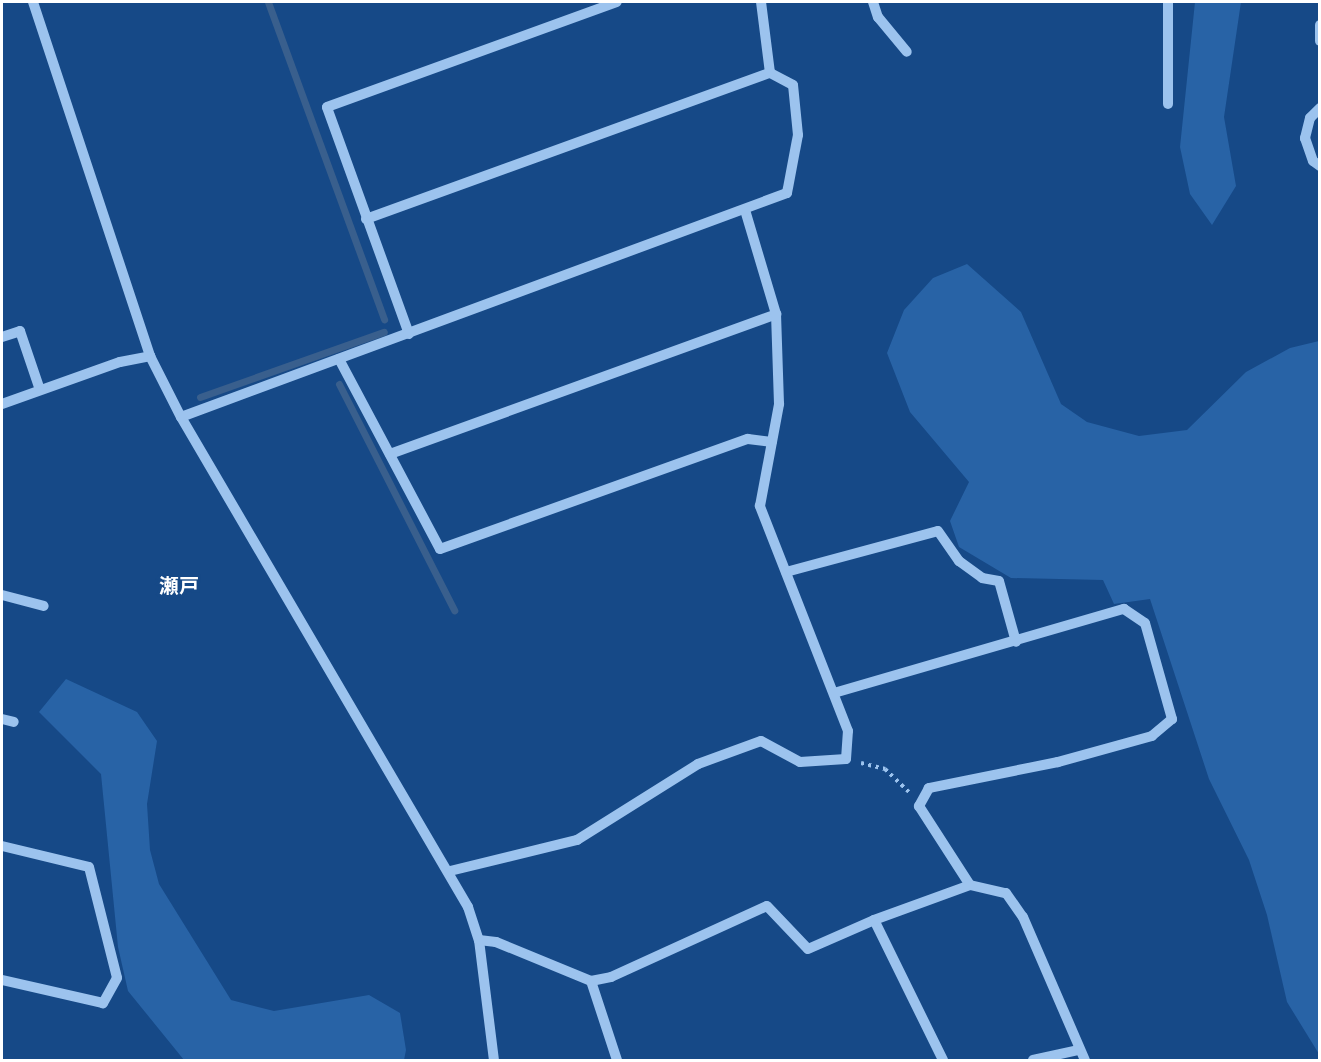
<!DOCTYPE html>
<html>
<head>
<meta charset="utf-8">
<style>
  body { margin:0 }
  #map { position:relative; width:1321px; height:1062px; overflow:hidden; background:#164987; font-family:"Public Sans","Noto Sans JP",sans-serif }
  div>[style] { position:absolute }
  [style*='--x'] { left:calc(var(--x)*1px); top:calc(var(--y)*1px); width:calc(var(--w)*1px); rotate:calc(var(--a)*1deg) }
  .green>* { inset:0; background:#2863a6 }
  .stream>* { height:7px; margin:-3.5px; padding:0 3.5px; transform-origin:3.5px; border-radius:3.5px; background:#395f8d }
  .path>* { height:4px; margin-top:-2px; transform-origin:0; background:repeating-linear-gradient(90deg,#9cc3ee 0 3px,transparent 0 7.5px) }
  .minor>* { height:10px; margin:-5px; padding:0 5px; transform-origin:5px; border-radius:5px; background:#9cc3ee }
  span { translate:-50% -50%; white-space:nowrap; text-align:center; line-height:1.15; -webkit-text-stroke:6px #164987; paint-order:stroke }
  .quarter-label { font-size:20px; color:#fff; font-weight:700 }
  .frame { position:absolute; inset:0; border:3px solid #fff; pointer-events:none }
</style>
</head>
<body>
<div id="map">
  <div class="green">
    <i style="clip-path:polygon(1195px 2px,1241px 2px,1224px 117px,1236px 186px,1212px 225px,1190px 194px,1180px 147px)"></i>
    <i style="clip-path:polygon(967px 264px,1021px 312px,1061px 404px,1087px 422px,1139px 436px,1187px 430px,1246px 372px,1290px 348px,1319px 341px,1319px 1054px,1287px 1002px,1267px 915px,1249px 860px,1209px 779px,1150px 599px,1114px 604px,1103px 580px,1011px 578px,959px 547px,950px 521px,969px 482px,910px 412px,887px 353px,904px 310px,933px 278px)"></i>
    <i style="clip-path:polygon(66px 679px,137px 712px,157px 741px,147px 804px,150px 850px,159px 884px,231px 1000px,274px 1011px,369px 995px,400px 1013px,406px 1050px,404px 1060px,184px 1060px,128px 991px,118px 947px,101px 774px,39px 712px)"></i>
  </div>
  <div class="stream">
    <i style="--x:268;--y:2;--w:338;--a:69.9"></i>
    <i style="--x:339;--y:384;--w:254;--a:63"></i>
    <i style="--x:200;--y:397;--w:195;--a:-19.5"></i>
  </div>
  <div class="path">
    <i style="--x:861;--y:763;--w:25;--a:14"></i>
    <i style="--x:885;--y:769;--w:33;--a:44"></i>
  </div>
  <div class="minor">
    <i style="--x:33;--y:2;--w:373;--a:71.7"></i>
    <i style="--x:150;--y:356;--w:68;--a:63.1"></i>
    <i style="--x:181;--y:417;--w:568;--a:59.64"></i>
    <i style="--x:468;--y:907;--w:35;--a:72"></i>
    <i style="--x:479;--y:940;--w:121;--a:82.9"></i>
    <i style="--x:873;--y:2;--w:16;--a:72"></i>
    <i style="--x:878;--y:17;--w:45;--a:50.4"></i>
    <i style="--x:1320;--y:25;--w:16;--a:90"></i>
    <i style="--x:1168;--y:104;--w:102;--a:-90"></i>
    <i style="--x:1320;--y:108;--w:14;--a:135"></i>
    <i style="--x:1310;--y:118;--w:21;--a:104"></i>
    <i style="--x:1305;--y:138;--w:24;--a:71"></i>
    <i style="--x:1313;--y:161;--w:9;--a:36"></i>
    <i style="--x:366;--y:219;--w:430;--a:-19.9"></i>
    <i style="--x:409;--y:334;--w:241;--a:-109.9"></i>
    <i style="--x:327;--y:107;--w:308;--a:-19.9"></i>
    <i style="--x:2;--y:337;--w:19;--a:-18"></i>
    <i style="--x:20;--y:331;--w:62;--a:71.3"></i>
    <i style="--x:339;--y:359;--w:215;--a:62"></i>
    <i style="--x:440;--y:549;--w:327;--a:-19.7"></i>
    <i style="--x:748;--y:439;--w:24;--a:7"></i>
    <i style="--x:2;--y:404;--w:125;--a:-19.6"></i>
    <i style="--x:120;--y:362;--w:31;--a:-11"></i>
    <i style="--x:181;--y:417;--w:646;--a:-20.29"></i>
    <i style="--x:787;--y:193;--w:59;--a:-79.3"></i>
    <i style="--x:798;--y:135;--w:50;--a:-95.7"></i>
    <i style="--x:793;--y:85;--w:26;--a:-152"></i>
    <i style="--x:770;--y:73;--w:72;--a:-97.2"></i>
    <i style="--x:390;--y:454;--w:411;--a:-19.9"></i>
    <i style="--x:786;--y:572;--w:157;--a:-15.1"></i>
    <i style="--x:938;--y:531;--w:37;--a:55"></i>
    <i style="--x:959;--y:561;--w:29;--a:36"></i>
    <i style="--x:982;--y:578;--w:17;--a:10"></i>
    <i style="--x:999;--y:581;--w:63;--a:74.4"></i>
    <i style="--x:2;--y:595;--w:43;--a:14.7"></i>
    <i style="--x:834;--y:693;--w:302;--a:-16.2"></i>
    <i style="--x:1124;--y:609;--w:25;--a:34"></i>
    <i style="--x:1145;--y:623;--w:100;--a:74.3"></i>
    <i style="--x:1172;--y:719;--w:26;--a:140"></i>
    <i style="--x:1152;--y:736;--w:98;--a:164.5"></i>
    <i style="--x:1058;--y:762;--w:132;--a:168.6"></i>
    <i style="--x:929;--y:788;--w:21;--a:119"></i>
    <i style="--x:919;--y:806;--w:94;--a:57.2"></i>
    <i style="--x:970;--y:885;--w:37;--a:13"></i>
    <i style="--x:1006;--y:893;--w:29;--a:55"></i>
    <i style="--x:1023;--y:917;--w:156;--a:66.6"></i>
    <i style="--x:2;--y:719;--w:12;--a:14"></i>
    <i style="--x:2;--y:846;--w:89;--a:13.6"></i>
    <i style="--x:89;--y:867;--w:114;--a:75.8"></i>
    <i style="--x:117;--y:978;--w:29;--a:119"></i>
    <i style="--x:103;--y:1003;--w:104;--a:-167.2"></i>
    <i style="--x:450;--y:871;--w:131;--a:-13.7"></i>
    <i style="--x:577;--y:840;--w:143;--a:-32.1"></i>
    <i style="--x:698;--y:764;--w:67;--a:-20.1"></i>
    <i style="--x:761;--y:741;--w:44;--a:28.3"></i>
    <i style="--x:800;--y:762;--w:46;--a:-3.7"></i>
    <i style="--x:846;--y:759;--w:28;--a:-86"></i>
    <i style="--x:848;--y:731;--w:242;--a:-111.4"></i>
    <i style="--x:760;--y:506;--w:104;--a:-79.4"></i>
    <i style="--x:779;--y:404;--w:90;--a:-91.9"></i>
    <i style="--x:776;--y:314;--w:109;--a:-106.6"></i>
    <i style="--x:479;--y:940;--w:17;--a:7"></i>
    <i style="--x:496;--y:942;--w:103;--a:22.3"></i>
    <i style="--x:591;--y:981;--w:20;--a:-11"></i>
    <i style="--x:611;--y:977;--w:171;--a:-24.5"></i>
    <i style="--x:767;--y:906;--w:59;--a:46.4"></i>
    <i style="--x:808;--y:949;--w:72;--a:-23.7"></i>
    <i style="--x:591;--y:981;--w:83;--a:71.8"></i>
    <i style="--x:943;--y:1060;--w:156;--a:-116.2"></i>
    <i style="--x:874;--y:920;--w:102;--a:-20"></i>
    <i style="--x:1033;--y:1060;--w:47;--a:-12.3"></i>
  </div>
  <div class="quarter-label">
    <span style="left:179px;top:586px">瀬戸</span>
  </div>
  <div class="frame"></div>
</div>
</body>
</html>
